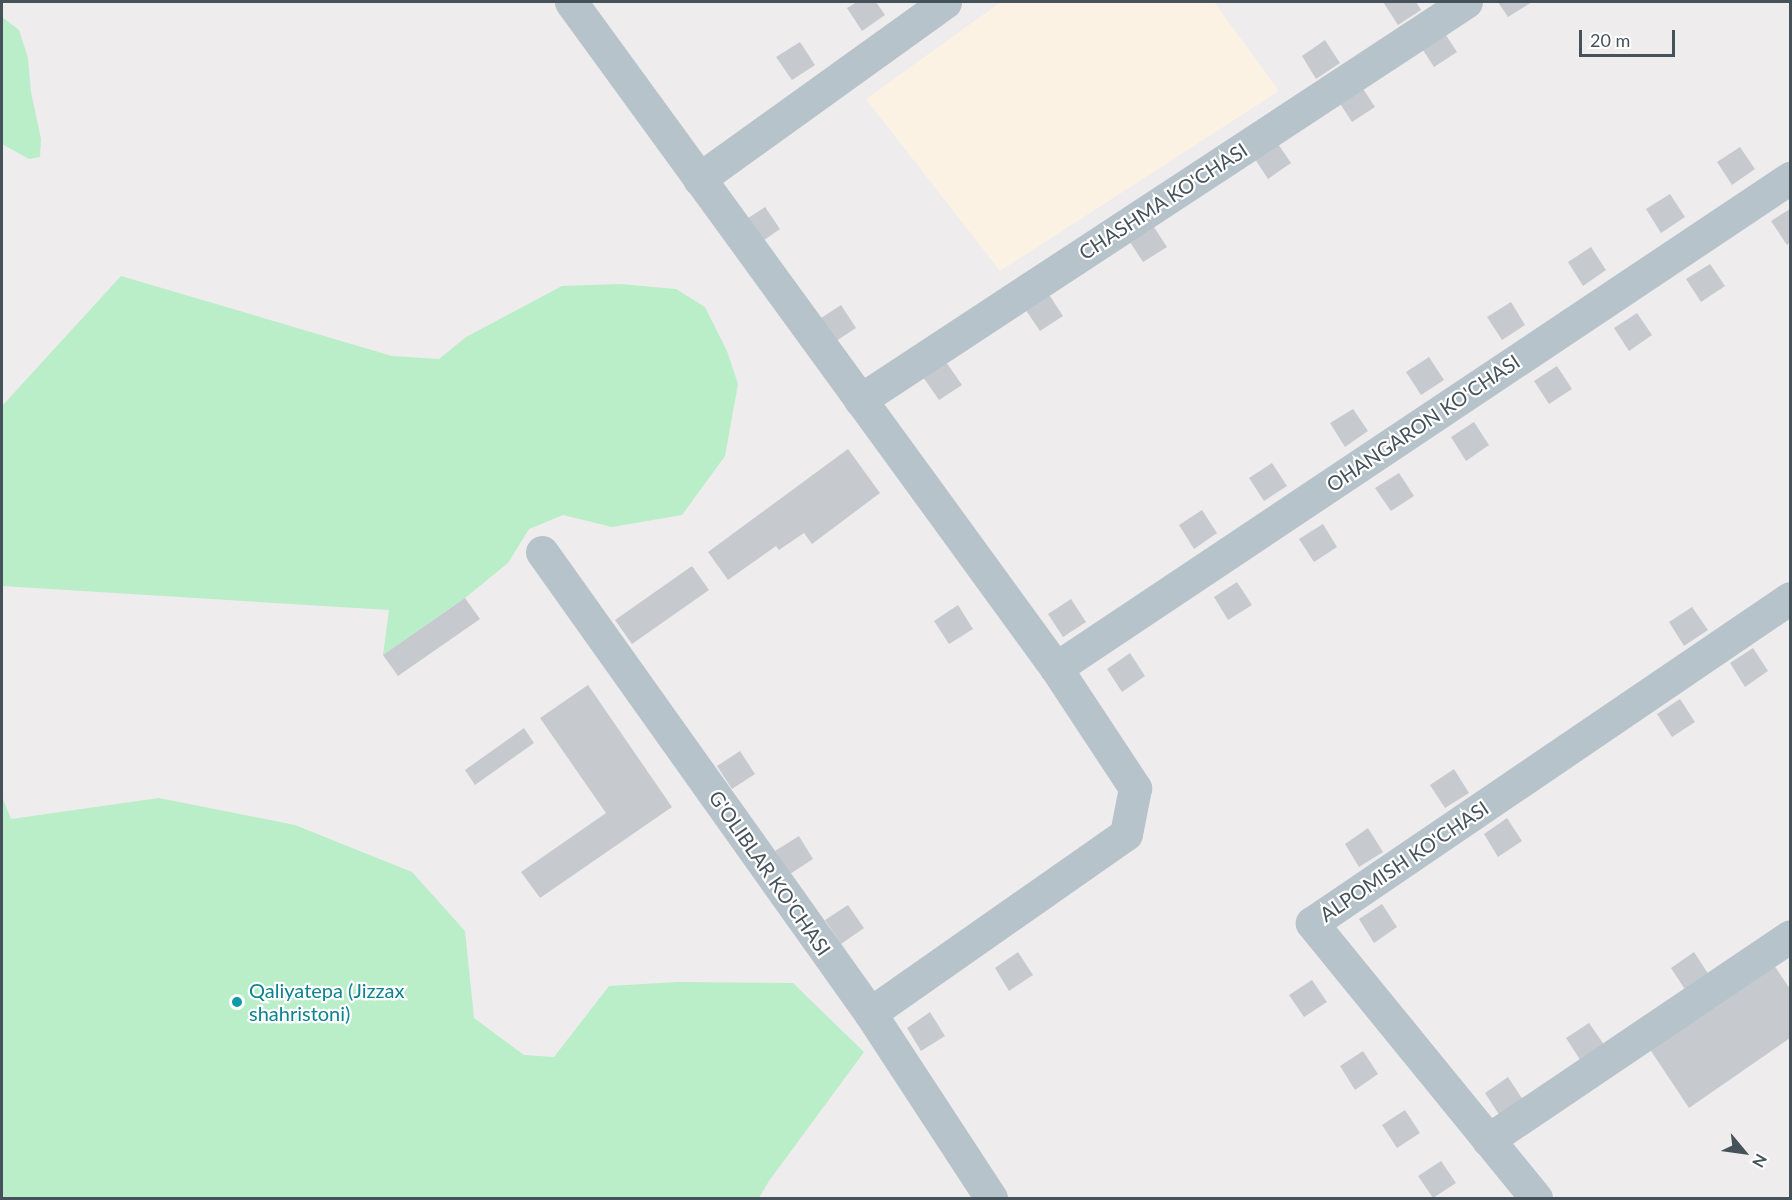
<!DOCTYPE html>
<html>
<head>
<meta charset="utf-8">
<style>
  body { margin:0 }
  #map { position:relative; width:1792px; height:1200px; overflow:hidden; background:#efeced; font-family:Lato,sans-serif }
  div>[style] { position:absolute }
  [style*='--x'] { left:calc(var(--x)*1px); top:calc(var(--y)*1px); width:calc(var(--w)*1px); rotate:calc(var(--a)*1deg) }
  .commercial>* { inset:0; background:#fbf2e4 }
  .green>* { inset:0; background:#b9eec9 }
  .building>* { inset:0; background:#c6cacf }
  .minor>* { height:33px; margin:-16.5px; padding:0 16.5px; transform-origin:16.5px; border-radius:16.5px; background:#b7c3ca }
  .dots>* { width:16px; height:16px; translate:-50% -50%; box-sizing:border-box; border:3px solid #fff; border-radius:50% }
  span { translate:-50% -50%; white-space:nowrap; text-align:center; line-height:1.15; -webkit-text-stroke:4.5px #fff; paint-order:stroke }
  .street-label { font-size:20px; color:#45525a }
  .culture-label { font-size:20px; color:#0d838f }
  .left { translate:0 -50%; text-align:left }
  .frame { position:absolute; inset:0; border:3px solid #45525a; pointer-events:none }
  .north { position:absolute; left:1714px; top:1122px; width:60px; height:60px; -webkit-text-stroke:4px #fff; paint-order:stroke; rotate:119deg; font-size:16px; font-weight:700; line-height:24px; text-align:center; color:#45525a }
  .north::after { content:''; display:block; margin:auto; width:21px; height:27px; background:#45525a; clip-path:polygon(50% 0,100% 100%,50% 72%,0 100%) }
  .scale { position:absolute; left:1579px; top:30px; width:96px; height:27px; box-sizing:border-box; border:3px solid #45525a; border-top:0; padding-left:8px; font-size:18px; line-height:21px; white-space:nowrap; color:#45525a; -webkit-text-stroke:4px #fff; paint-order:stroke }
</style>
</head>
<body>
<div id="map">
  <div class="commercial">
    <i style="clip-path:polygon(1001px 2px,1214px 2px,1279px 91px,1000px 271px,866px 99px)"></i>
  </div>
  <div class="green">
    <i style="clip-path:polygon(2px 17px,19px 30px,28px 58px,31px 92px,41px 139px,40px 157px,29px 159px,2px 144px)"></i>
    <i style="clip-path:polygon(121px 276px,392px 356px,439px 359px,466px 337px,562px 286px,620px 284px,676px 289px,705px 307px,727px 351px,738px 384px,725px 456px,682px 515px,612px 527px,563px 515px,529px 529px,508px 563px,465px 598px,383px 655px,389px 610px,2px 586px,2px 406px)"></i>
    <i style="clip-path:polygon(2px 796px,11px 819px,159px 798px,295px 825px,412px 872px,465px 931px,474px 1018px,524px 1055px,554px 1057px,609px 986px,678px 982px,793px 983px,864px 1052px,769px 1181px,759px 1198px,2px 1198px)"></i>
  </div>
  <div class="building">
    <i style="clip-path:polygon(857px 2px,876px 2px,885px 15px,862px 31px,847px 8px)"></i>
    <i style="clip-path:polygon(1383px 2px,1416px 2px,1421px 10px,1398px 25px)"></i>
    <i style="clip-path:polygon(1498px 2px,1532px 2px,1508px 17px)"></i>
    <i style="clip-path:polygon(1442px 29px,1457px 52px,1434px 67px,1419px 44px)"></i>
    <i style="clip-path:polygon(1325px 40px,1340px 63px,1316px 79px,1302px 56px)"></i>
    <i style="clip-path:polygon(800px 42px,815px 65px,792px 80px,776px 57px)"></i>
    <i style="clip-path:polygon(1360px 84px,1375px 107px,1352px 122px,1337px 99px)"></i>
    <i style="clip-path:polygon(1276px 141px,1291px 163px,1268px 179px,1253px 156px)"></i>
    <i style="clip-path:polygon(1740px 147px,1755px 169px,1732px 185px,1717px 162px)"></i>
    <i style="clip-path:polygon(1670px 194px,1685px 217px,1661px 233px,1646px 209px)"></i>
    <i style="clip-path:polygon(765px 207px,780px 229px,757px 245px,742px 222px)"></i>
    <i style="clip-path:polygon(1790px 209px,1790px 242px,1787px 245px,1771px 221px)"></i>
    <i style="clip-path:polygon(1152px 224px,1167px 247px,1143px 262px,1128px 239px)"></i>
    <i style="clip-path:polygon(1591px 247px,1606px 270px,1583px 286px,1568px 262px)"></i>
    <i style="clip-path:polygon(1710px 264px,1725px 286px,1701px 302px,1686px 279px)"></i>
    <i style="clip-path:polygon(1048px 293px,1063px 316px,1040px 331px,1025px 309px)"></i>
    <i style="clip-path:polygon(1511px 302px,1525px 325px,1502px 340px,1487px 317px)"></i>
    <i style="clip-path:polygon(841px 305px,856px 328px,833px 343px,818px 320px)"></i>
    <i style="clip-path:polygon(1637px 313px,1652px 335px,1629px 351px,1614px 328px)"></i>
    <i style="clip-path:polygon(1429px 357px,1444px 380px,1421px 395px,1406px 372px)"></i>
    <i style="clip-path:polygon(946px 362px,962px 385px,939px 400px,923px 377px)"></i>
    <i style="clip-path:polygon(1557px 366px,1572px 389px,1549px 404px,1534px 381px)"></i>
    <i style="clip-path:polygon(1353px 409px,1368px 431px,1345px 447px,1330px 423px)"></i>
    <i style="clip-path:polygon(1474px 422px,1489px 445px,1466px 461px,1451px 437px)"></i>
    <i style="clip-path:polygon(848px 449px,880px 493px,812px 544px,804px 533px,779px 550px,776px 546px,728px 580px,708px 552px)"></i>
    <i style="clip-path:polygon(1272px 463px,1287px 486px,1264px 501px,1249px 478px)"></i>
    <i style="clip-path:polygon(1399px 473px,1414px 496px,1391px 511px,1375px 488px)"></i>
    <i style="clip-path:polygon(1202px 510px,1217px 533px,1194px 549px,1179px 525px)"></i>
    <i style="clip-path:polygon(1323px 524px,1337px 547px,1314px 562px,1299px 539px)"></i>
    <i style="clip-path:polygon(692px 566px,709px 590px,632px 644px,615px 620px)"></i>
    <i style="clip-path:polygon(1237px 582px,1252px 605px,1228px 620px,1214px 597px)"></i>
    <i style="clip-path:polygon(465px 598px,480px 619px,398px 676px,383px 655px)"></i>
    <i style="clip-path:polygon(1071px 599px,1086px 622px,1063px 637px,1048px 614px)"></i>
    <i style="clip-path:polygon(958px 605px,973px 629px,949px 644px,934px 621px)"></i>
    <i style="clip-path:polygon(1692px 607px,1708px 630px,1684px 646px,1669px 622px)"></i>
    <i style="clip-path:polygon(1753px 648px,1768px 671px,1745px 687px,1730px 663px)"></i>
    <i style="clip-path:polygon(1130px 653px,1145px 676px,1122px 692px,1107px 669px)"></i>
    <i style="clip-path:polygon(588px 685px,672px 807px,540px 898px,521px 872px,606px 813px,540px 718px)"></i>
    <i style="clip-path:polygon(1680px 699px,1695px 722px,1672px 737px,1657px 714px)"></i>
    <i style="clip-path:polygon(524px 728px,534px 743px,475px 785px,465px 770px)"></i>
    <i style="clip-path:polygon(740px 751px,755px 774px,732px 789px,717px 766px)"></i>
    <i style="clip-path:polygon(1454px 769px,1469px 793px,1445px 808px,1430px 785px)"></i>
    <i style="clip-path:polygon(1507px 818px,1522px 841px,1498px 857px,1484px 834px)"></i>
    <i style="clip-path:polygon(1368px 828px,1383px 852px,1359px 867px,1345px 844px)"></i>
    <i style="clip-path:polygon(799px 836px,813px 859px,790px 874px,775px 851px)"></i>
    <i style="clip-path:polygon(1382px 904px,1397px 927px,1374px 943px,1359px 919px)"></i>
    <i style="clip-path:polygon(848px 905px,864px 928px,841px 944px,825px 920px)"></i>
    <i style="clip-path:polygon(1018px 952px,1033px 975px,1009px 991px,995px 968px)"></i>
    <i style="clip-path:polygon(1694px 952px,1709px 975px,1686px 991px,1671px 968px)"></i>
    <i style="clip-path:polygon(1772px 962px,1790px 989px,1790px 1038px,1689px 1108px,1649px 1048px)"></i>
    <i style="clip-path:polygon(1312px 980px,1327px 1002px,1304px 1017px,1289px 995px)"></i>
    <i style="clip-path:polygon(930px 1012px,945px 1036px,921px 1051px,907px 1028px)"></i>
    <i style="clip-path:polygon(1589px 1023px,1605px 1046px,1581px 1061px,1566px 1038px)"></i>
    <i style="clip-path:polygon(1363px 1051px,1378px 1074px,1355px 1090px,1340px 1066px)"></i>
    <i style="clip-path:polygon(1508px 1077px,1523px 1100px,1500px 1116px,1485px 1093px)"></i>
    <i style="clip-path:polygon(1405px 1110px,1420px 1133px,1397px 1148px,1382px 1125px)"></i>
    <i style="clip-path:polygon(1441px 1161px,1456px 1183px,1433px 1198px,1418px 1176px)"></i>
  </div>
  <div class="minor">
    <i style="--x:571;--y:2;--w:824;--a:53.94"></i>
    <i style="--x:1056;--y:668;--w:144;--a:56.6"></i>
    <i style="--x:1135;--y:788;--w:47;--a:101.1"></i>
    <i style="--x:1126;--y:834;--w:312;--a:145"></i>
    <i style="--x:699;--y:179;--w:303;--a:-35.7"></i>
    <i style="--x:860;--y:400;--w:725;--a:-33.3"></i>
    <i style="--x:542;--y:552;--w:566;--a:54.57"></i>
    <i style="--x:870;--y:1013;--w:221;--a:56.8"></i>
    <i style="--x:1056;--y:668;--w:883;--a:-33.73"></i>
    <i style="--x:1488;--y:1140;--w:364;--a:-34"></i>
    <i style="--x:1536;--y:1198;--w:355;--a:-129.2"></i>
    <i style="--x:1312;--y:923;--w:578;--a:-34.21"></i>
  </div>
  <div class="dots">
    <i style="left:237px;top:1002px;background:#0f9aa8"></i>
  </div>
  <div class="street-label">
    <span style="left:1163px;top:201px;rotate:-33deg">CHASHMA KO'CHASI</span>
    <span style="left:1423px;top:423px;rotate:-34deg">OHANGARON KO'CHASI</span>
    <span style="left:1404px;top:861px;rotate:-34deg">ALPOMISH KO'CHASI</span>
    <span style="left:770px;top:873px;rotate:55deg">G'OLIBLAR KO'CHASI</span>
  </div>
  <div class="culture-label">
    <span class="left" style="left:249px;top:1002px">Qaliyatepa (Jizzax<br>shahristoni)</span>
  </div>
  <div class="frame"></div>
  <div class="north">N</div>
  <div class="scale">20 m</div>
</div>
</body>
</html>
